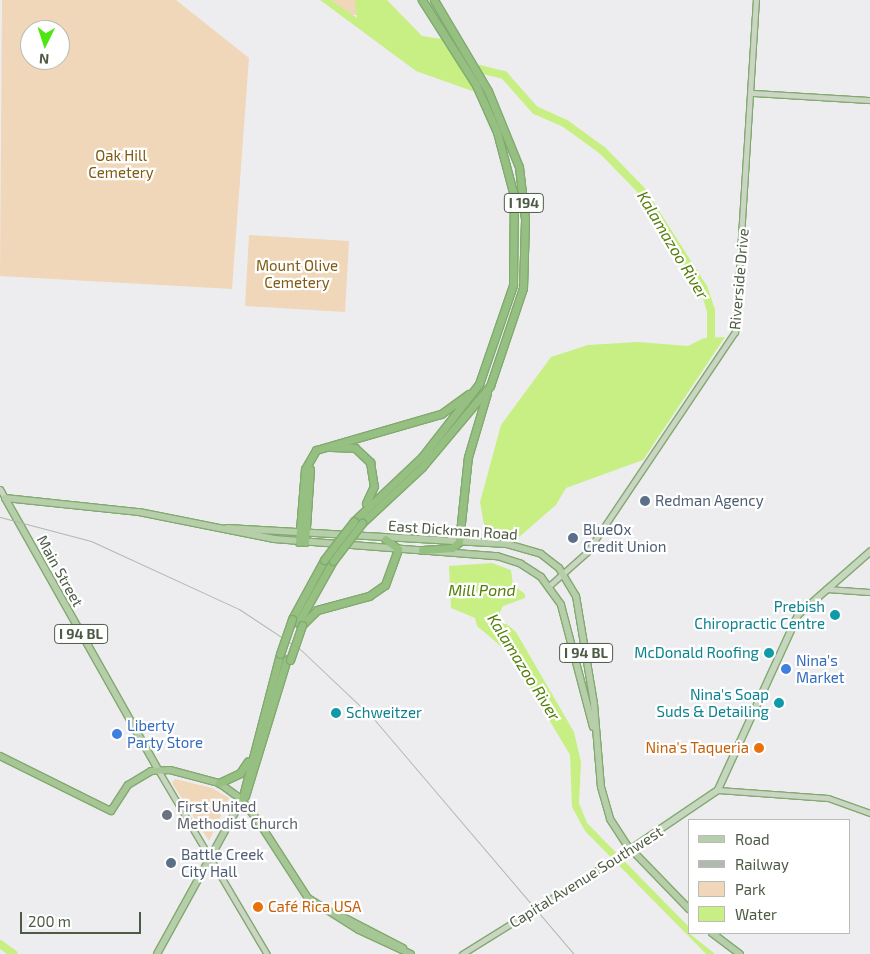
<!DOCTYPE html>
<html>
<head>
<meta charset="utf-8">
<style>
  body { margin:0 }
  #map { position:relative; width:870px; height:954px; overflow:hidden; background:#ededf0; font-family:"Exo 2",sans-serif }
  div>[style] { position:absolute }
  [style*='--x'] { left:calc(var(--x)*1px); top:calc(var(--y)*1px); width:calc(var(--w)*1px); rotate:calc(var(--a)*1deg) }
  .green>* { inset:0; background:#f0d7b9 }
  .water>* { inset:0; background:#c7ef84 }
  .river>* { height:8px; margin:-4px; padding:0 4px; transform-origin:4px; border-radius:4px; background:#c7ef84 }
  .roads { filter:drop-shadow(1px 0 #81aa6e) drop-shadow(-1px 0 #81aa6e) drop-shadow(0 1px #81aa6e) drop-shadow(0 -1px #81aa6e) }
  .tertiary>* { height:5px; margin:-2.5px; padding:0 2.5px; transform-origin:2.5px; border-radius:2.5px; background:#cad5c3 }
  .secondary>* { height:5.5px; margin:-2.75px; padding:0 2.75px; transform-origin:2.75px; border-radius:2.75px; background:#c7d7bf }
  .primary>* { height:6px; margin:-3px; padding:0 3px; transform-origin:3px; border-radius:3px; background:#b7ceab }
  .trunk>* { height:6px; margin:-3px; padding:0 3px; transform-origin:3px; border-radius:3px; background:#a6c696 }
  .motorway>* { height:7px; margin:-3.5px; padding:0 3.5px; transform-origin:3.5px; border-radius:3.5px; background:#96bf82 }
  .rail>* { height:1px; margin:-0.5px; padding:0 0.5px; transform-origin:0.5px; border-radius:0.5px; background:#b1b8af }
  .bridges { filter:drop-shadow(1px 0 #81aa6e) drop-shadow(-1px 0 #81aa6e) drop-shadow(0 1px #81aa6e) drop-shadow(0 -1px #81aa6e) }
  .motorway-bridge>* { height:7px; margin:-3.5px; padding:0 3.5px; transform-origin:3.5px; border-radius:3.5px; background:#96bf82 }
  .dots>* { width:14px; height:14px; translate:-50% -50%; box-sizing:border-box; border:2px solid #fff; border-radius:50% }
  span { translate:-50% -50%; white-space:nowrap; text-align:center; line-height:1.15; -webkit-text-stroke:4.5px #fff; paint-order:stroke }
  .shield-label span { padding:1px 4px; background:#fff; border:1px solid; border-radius:4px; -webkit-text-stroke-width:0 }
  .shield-label { font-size:14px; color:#4d5b45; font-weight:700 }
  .park-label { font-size:15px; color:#7f5b13 }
  .street-label { font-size:15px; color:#4d5b45 }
  .service-label { font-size:15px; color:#4e5e75 }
  .left { translate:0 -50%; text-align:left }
  .culture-label { font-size:15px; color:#0d838f }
  .right { translate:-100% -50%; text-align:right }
  .shop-label { font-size:15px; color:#366cbe }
  .food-label { font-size:15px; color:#c56008 }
  .worship-label { font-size:15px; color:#5b616d }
  .water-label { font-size:16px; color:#537e09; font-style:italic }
  .legend { position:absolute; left:688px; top:819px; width:162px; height:115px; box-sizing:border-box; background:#fff; border:1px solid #b8bdb5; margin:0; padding:6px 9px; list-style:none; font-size:15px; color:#4d5b45 }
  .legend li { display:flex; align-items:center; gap:10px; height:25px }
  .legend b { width:25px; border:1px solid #b8bdb5 }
  .north { position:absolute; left:20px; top:20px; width:50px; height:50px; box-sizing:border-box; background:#fff; border:1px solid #b8bdb5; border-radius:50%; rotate:184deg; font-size:14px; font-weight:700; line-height:20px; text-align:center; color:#4d5b45 }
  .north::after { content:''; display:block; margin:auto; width:18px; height:22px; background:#4ce611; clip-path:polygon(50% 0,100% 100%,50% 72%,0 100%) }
  .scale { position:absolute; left:20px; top:912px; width:121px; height:22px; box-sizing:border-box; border:2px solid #4d5b45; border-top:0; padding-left:6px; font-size:15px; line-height:18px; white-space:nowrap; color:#4d5b45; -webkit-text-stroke:4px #fff; paint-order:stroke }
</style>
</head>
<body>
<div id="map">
  <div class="green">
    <i style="clip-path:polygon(evenodd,2px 0,176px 0,249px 58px,232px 289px,0 276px,2px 0,30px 30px,60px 30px,60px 60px,30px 60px,30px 30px)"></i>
    <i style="clip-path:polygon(331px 0,355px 0,360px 15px,350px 15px)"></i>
    <i style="clip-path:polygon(249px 235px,349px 241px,345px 312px,245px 306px)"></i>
    <i style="clip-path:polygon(175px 779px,212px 788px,229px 798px,209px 841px,172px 783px)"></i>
  </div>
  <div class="water">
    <i style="clip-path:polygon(320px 0,331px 0,357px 18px,355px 0,387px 0,422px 36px,442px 39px,475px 92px,416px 71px)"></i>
    <i style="clip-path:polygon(725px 337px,643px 460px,566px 488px,556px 505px,519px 537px,486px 536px,480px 502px,501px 425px,551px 357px,588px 345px,638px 342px,688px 346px,704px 338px)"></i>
    <i style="clip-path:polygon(492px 563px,511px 570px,513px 585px,525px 594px,525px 598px,503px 606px,498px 617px,516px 632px,574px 732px,581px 762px,579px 803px,587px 823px,689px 927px,689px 933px,715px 954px,706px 954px,585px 831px,572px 807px,570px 755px,523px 676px,509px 653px,477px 626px,475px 618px,451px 608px,449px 566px)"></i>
  </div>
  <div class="river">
    <i style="--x:447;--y:61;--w:59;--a:13.8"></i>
    <i style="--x:504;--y:75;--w:47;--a:48.5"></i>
    <i style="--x:535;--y:110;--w:34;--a:24"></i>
    <i style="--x:566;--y:124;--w:46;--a:36.1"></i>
    <i style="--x:603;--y:151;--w:54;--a:45.7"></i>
    <i style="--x:641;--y:190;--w:117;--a:57.5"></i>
    <i style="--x:704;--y:289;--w:22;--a:72"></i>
    <i style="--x:711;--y:310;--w:36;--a:90"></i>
    <i style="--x:0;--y:944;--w:17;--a:36"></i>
  </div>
  <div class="roads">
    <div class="tertiary">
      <i style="--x:752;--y:93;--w:118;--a:3.4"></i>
      <i style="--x:0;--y:489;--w:10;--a:61"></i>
      <i style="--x:549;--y:586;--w:51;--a:-41.8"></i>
      <i style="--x:587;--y:552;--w:265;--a:-56.1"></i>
      <i style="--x:735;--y:332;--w:333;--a:-86.4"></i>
      <i style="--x:826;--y:589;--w:44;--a:3.9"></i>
      <i style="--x:158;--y:770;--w:214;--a:59.4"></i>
      <i style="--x:718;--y:790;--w:110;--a:4.2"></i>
      <i style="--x:828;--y:798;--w:45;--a:19.7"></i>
      <i style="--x:462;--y:954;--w:199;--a:-31.9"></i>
    </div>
    <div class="secondary">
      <i style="--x:631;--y:849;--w:105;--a:-34.1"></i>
      <i style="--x:718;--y:790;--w:192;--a:-65.4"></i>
      <i style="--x:798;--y:615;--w:96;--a:-41.2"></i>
    </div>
    <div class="primary">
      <i style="--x:5;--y:498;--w:135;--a:6"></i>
      <i style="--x:139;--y:512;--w:138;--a:11.3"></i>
      <i style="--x:274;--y:539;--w:224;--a:4.4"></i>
      <i style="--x:497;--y:556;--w:25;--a:18"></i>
      <i style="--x:521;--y:564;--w:24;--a:33"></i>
      <i style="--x:541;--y:577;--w:34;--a:54"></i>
      <i style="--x:561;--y:605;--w:126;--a:75.3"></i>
      <i style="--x:5;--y:498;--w:312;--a:60.6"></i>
      <i style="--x:227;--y:528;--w:280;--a:3.3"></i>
      <i style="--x:507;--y:544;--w:35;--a:16"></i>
      <i style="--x:541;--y:554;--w:23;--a:38"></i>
      <i style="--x:559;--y:568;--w:33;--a:59"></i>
      <i style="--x:576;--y:596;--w:109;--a:80.5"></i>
      <i style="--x:594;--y:704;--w:83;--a:85.2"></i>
      <i style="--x:601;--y:787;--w:33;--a:74"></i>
      <i style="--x:610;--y:819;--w:30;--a:57"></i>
      <i style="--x:626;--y:844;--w:91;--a:45.9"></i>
      <i style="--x:712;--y:933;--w:35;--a:37"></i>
      <i style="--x:157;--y:954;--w:176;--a:-61.1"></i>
    </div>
    <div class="trunk">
      <i style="--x:0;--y:756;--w:124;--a:26.4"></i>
      <i style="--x:111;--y:811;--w:31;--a:-57"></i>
      <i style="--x:128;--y:785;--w:27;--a:-31"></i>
      <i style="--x:151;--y:771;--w:19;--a:-3"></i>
      <i style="--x:170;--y:770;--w:51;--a:14.9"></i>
      <i style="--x:219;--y:783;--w:29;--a:36"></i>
      <i style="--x:242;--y:800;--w:34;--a:53"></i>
      <i style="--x:262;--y:827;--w:85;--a:57.1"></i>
      <i style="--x:308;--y:898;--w:60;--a:32.1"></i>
      <i style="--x:359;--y:930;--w:57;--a:24.8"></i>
      <i style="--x:341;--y:916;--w:70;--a:27.3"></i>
    </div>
    <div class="motorway">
      <i style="--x:331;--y:447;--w:24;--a:2"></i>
      <i style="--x:355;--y:448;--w:21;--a:43"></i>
      <i style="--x:370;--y:462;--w:24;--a:81"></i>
      <i style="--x:374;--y:486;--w:19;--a:115"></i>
      <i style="--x:354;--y:521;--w:93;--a:-43.3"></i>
      <i style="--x:422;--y:457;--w:93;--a:-52"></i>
      <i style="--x:479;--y:384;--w:105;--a:-71"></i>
      <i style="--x:513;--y:285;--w:89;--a:-89.4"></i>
      <i style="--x:514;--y:196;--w:66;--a:-104.9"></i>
      <i style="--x:497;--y:132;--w:51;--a:-114.1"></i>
      <i style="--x:476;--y:85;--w:101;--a:-122.4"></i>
      <i style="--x:362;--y:523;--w:82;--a:-43"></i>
      <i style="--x:422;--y:467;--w:106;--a:-50"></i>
      <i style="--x:490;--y:386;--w:103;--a:-71.4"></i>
      <i style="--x:523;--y:288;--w:69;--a:-88.3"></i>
      <i style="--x:525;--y:219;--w:52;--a:-96.6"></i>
      <i style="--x:519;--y:167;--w:82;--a:-112.2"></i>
      <i style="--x:488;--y:91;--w:106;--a:-120.7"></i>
      <i style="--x:299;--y:542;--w:73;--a:-85.3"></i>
      <i style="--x:305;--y:469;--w:22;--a:-60"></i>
      <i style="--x:316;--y:450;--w:130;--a:-16.1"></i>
      <i style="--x:441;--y:414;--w:34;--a:-36"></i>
      <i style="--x:305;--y:542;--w:73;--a:-86.1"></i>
      <i style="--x:422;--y:550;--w:30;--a:-4"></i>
      <i style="--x:452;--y:548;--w:9;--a:-41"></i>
      <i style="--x:459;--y:542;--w:85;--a:-84"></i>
      <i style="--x:468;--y:457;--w:67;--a:-73.5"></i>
      <i style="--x:292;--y:619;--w:67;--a:-61.5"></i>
      <i style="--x:298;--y:623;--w:71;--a:-60.6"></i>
      <i style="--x:302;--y:625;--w:21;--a:-45"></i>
      <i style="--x:317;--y:610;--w:54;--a:-15.1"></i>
      <i style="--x:369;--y:596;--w:19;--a:-35"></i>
      <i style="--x:385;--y:585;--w:38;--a:-70"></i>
      <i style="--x:398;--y:549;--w:16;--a:-142"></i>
      <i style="--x:219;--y:783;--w:23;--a:-25"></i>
      <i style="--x:240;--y:773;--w:14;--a:-56"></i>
      <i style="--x:245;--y:796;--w:143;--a:-73"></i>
      <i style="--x:242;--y:800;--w:151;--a:-75.4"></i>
    </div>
  </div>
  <div class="rail">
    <i style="--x:0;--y:517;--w:94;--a:14.8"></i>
    <i style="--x:91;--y:541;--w:163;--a:24.7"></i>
    <i style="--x:239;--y:609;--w:74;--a:33.5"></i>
    <i style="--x:301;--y:650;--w:99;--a:43.4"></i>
    <i style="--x:373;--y:718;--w:310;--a:49.6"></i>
  </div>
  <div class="bridges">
    <div class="motorway-bridge">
      <i style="--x:324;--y:560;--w:49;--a:-52.4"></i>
      <i style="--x:333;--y:561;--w:48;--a:-52.7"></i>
      <i style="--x:280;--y:654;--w:37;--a:-71"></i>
      <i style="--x:290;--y:660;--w:37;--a:-71"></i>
    </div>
  </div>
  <div class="dots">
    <i style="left:645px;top:501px;background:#5c6f8a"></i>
    <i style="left:573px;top:538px;background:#5c6f8a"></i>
    <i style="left:835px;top:615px;background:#0f9aa8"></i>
    <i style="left:769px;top:653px;background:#0f9aa8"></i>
    <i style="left:786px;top:669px;background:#3f7fe0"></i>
    <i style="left:779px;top:703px;background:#0f9aa8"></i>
    <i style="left:336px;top:713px;background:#0f9aa8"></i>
    <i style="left:117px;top:734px;background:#3f7fe0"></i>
    <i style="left:759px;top:748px;background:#e8710a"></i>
    <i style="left:167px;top:815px;background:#6b7280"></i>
    <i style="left:171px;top:863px;background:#5c6f8a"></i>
    <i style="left:258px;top:907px;background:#e8710a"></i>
  </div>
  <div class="shield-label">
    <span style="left:524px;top:203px">I 194</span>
    <span style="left:81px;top:634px">I 94 BL</span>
    <span style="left:586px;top:653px">I 94 BL</span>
  </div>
  <div class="park-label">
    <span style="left:121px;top:164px">Oak Hill<br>Cemetery</span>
    <span style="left:297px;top:274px">Mount Olive<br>Cemetery</span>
  </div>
  <div class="street-label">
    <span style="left:739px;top:279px;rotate:-85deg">Riverside Drive</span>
    <span style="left:453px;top:530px;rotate:4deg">East Dickman Road</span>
    <span style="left:60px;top:571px;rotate:61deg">Main Street</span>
    <span style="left:586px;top:877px;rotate:-32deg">Capital Avenue Southwest</span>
  </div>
  <div class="service-label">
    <span class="left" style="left:655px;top:501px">Redman Agency</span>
    <span class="left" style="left:583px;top:538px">BlueOx<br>Credit Union</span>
    <span class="left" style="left:181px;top:863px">Battle Creek<br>City Hall</span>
  </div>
  <div class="culture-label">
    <span class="right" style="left:825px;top:615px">Prebish<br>Chiropractic Centre</span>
    <span class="right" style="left:759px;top:653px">McDonald Roofing</span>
    <span class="right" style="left:769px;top:703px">Nina's Soap<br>Suds &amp; Detailing</span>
    <span class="left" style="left:346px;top:713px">Schweitzer</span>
  </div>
  <div class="shop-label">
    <span class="left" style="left:796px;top:669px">Nina's<br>Market</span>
    <span class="left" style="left:127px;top:734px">Liberty<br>Party Store</span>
  </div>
  <div class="food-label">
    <span class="right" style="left:749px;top:748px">Nina's Taqueria</span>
    <span class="left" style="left:268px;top:907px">Café Rica USA</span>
  </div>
  <div class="worship-label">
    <span class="left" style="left:177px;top:815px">First United<br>Methodist Church</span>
  </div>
  <div class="water-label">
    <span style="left:673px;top:245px;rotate:59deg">Kalamazoo River</span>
    <span style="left:482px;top:590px">Mill Pond</span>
    <span style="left:524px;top:667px;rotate:58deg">Kalamazoo River</span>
  </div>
  <ul class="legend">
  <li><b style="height:6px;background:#b7ceab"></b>Road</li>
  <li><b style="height:6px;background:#b1b8af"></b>Railway</li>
  <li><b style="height:14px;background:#f0d7b9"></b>Park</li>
  <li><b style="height:14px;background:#c7ef84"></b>Water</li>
  </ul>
  <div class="north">N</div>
  <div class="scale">200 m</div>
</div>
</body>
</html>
